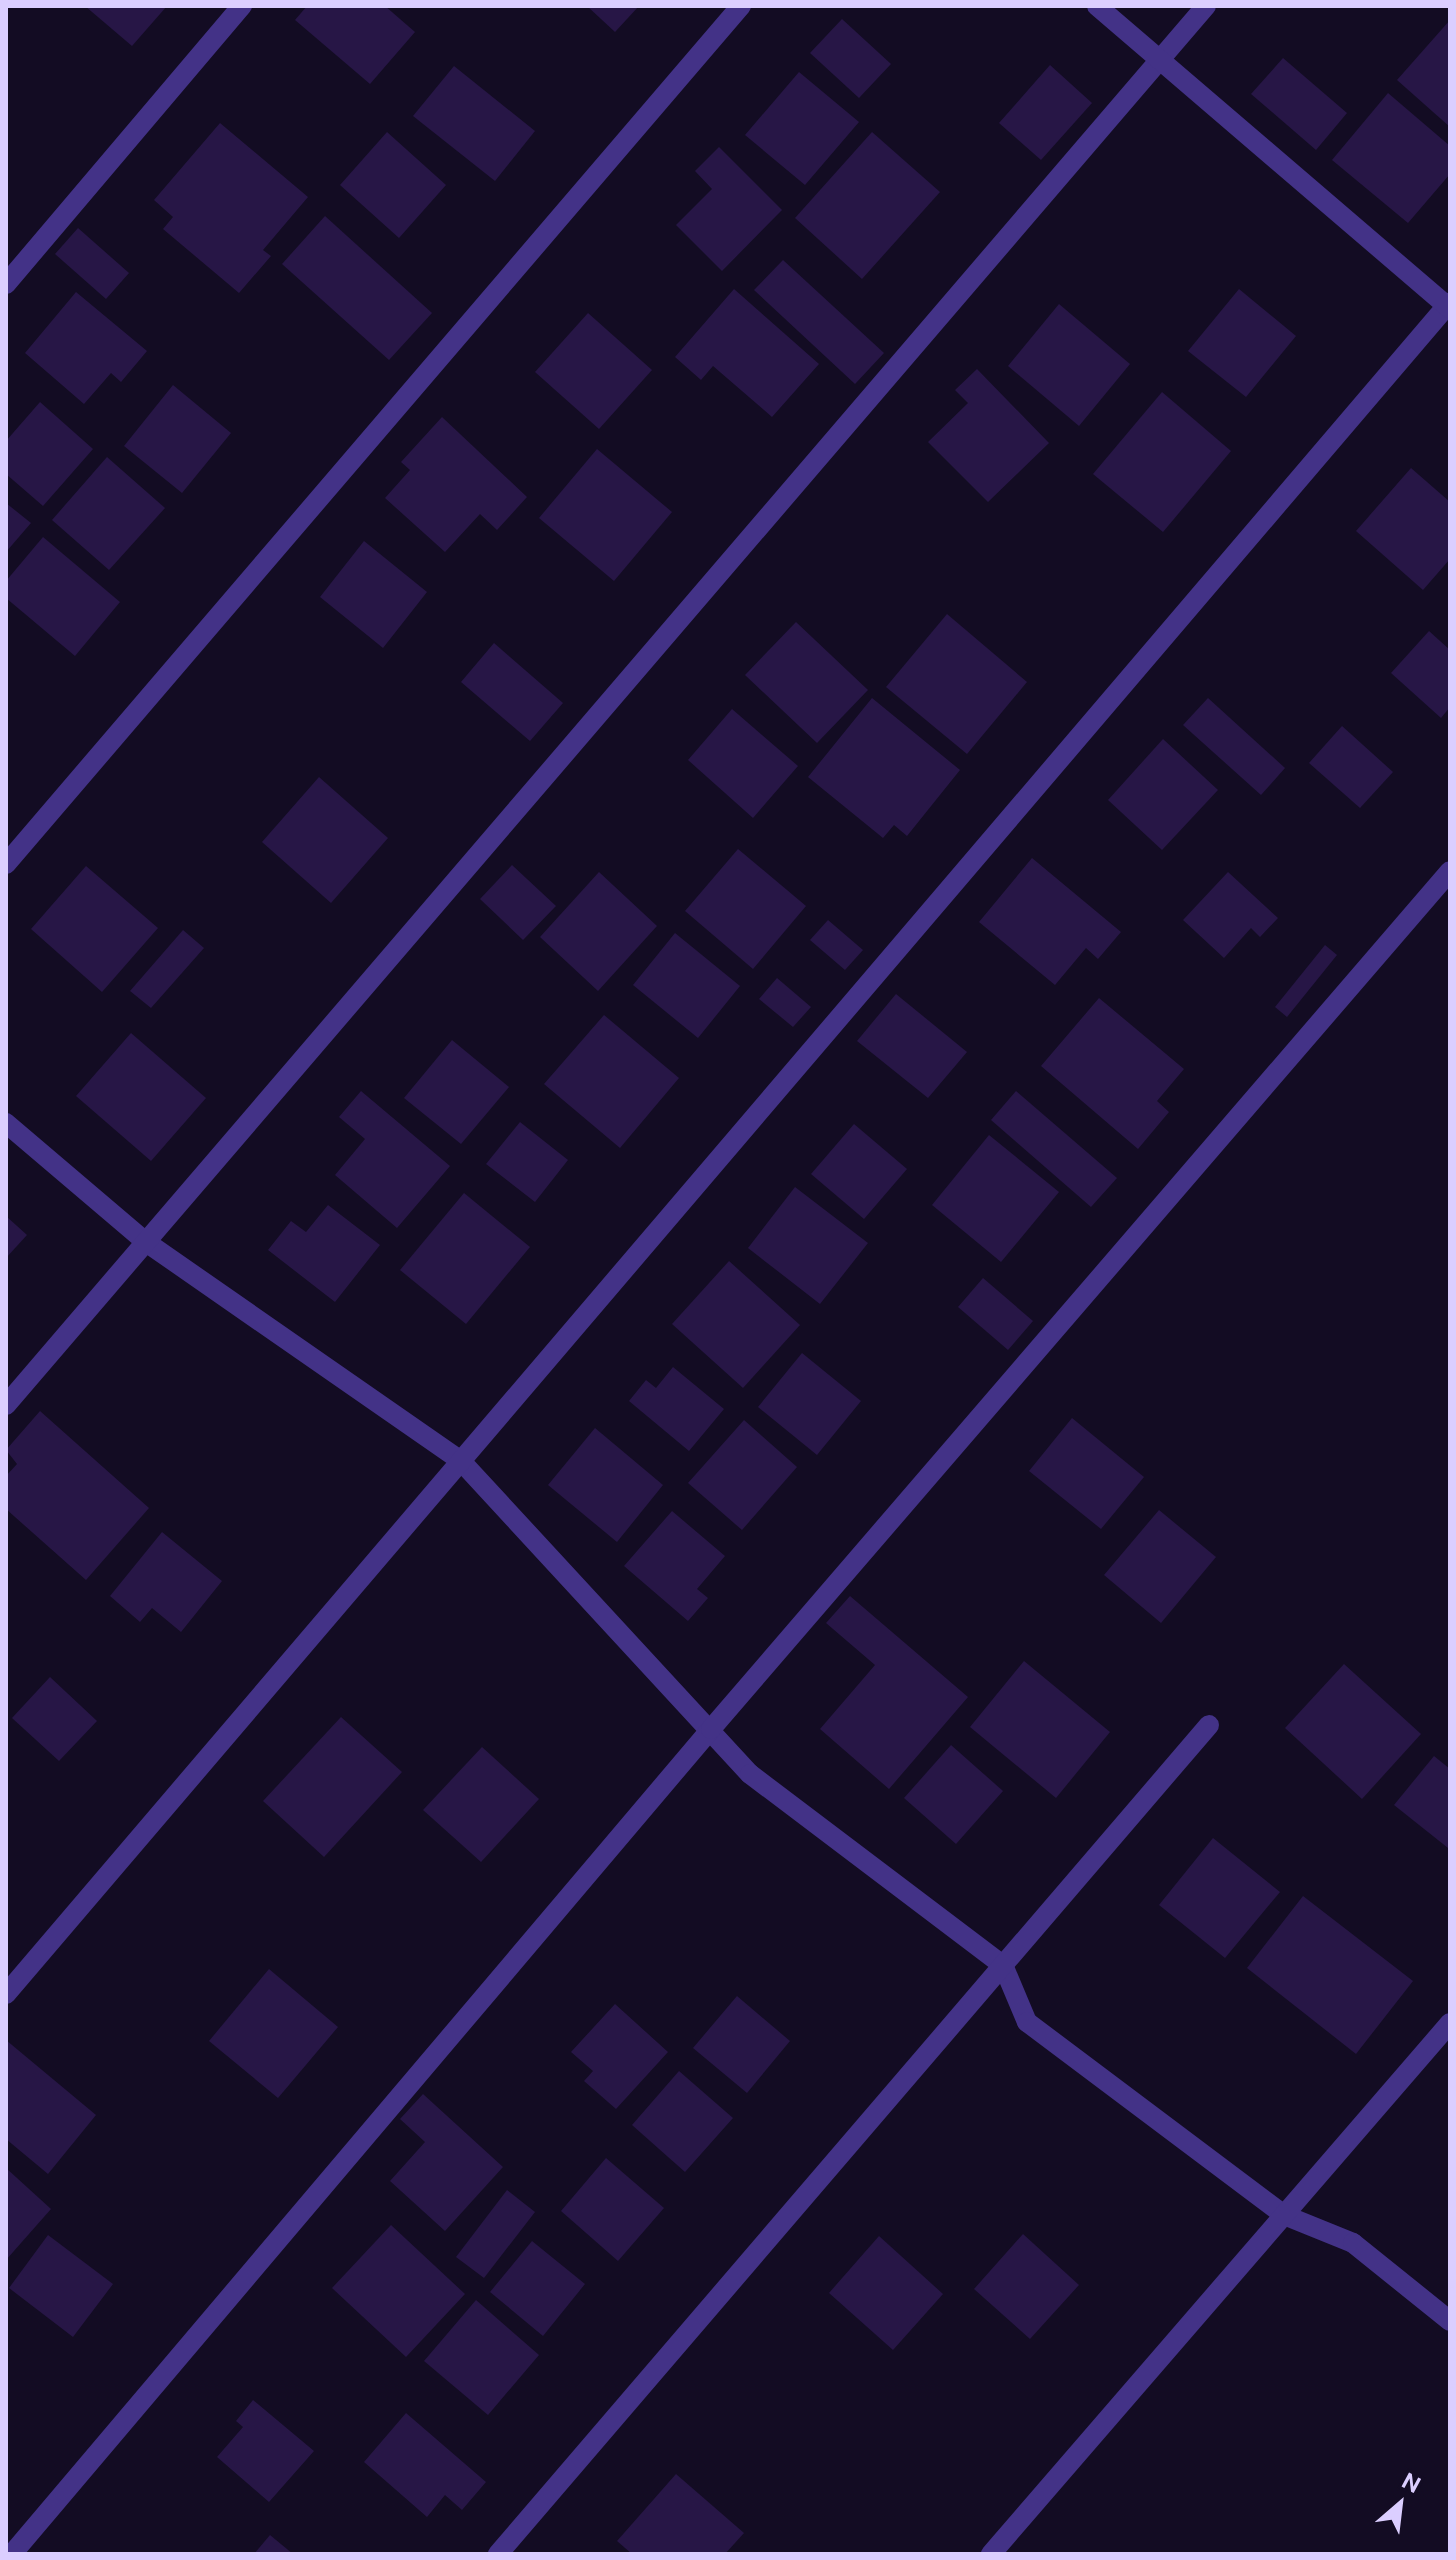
<!DOCTYPE html>
<html>
<head>
<meta charset="utf-8">
<style>
  body { margin:0 }
  #map { position:relative; width:1456px; height:2560px; overflow:hidden; background:#130c23; font-family:"Public Sans",sans-serif }
  div>[style] { position:absolute }
  [style*='--x'] { left:calc(var(--x)*1px); top:calc(var(--y)*1px); width:calc(var(--w)*1px); rotate:calc(var(--a)*1deg) }
  .building>* { inset:0; background:#271646 }
  .minor>* { height:20px; margin:-10px; padding:0 10px; transform-origin:10px; border-radius:10px; background:#433287 }
  .tertiary>* { height:20px; margin:-10px; padding:0 10px; transform-origin:10px; border-radius:10px; background:#433287 }
  span { translate:-50% -50%; white-space:nowrap; text-align:center; line-height:1.15; -webkit-text-stroke:6px #130c23; paint-order:stroke }
  .frame { position:absolute; inset:0; border:8px solid #dbceff; pointer-events:none }
  .north { position:absolute; left:1360px; top:2464px; width:80px; height:80px; -webkit-text-stroke:6px #130c23; paint-order:stroke; rotate:28deg; font-size:22px; font-weight:700; line-height:32px; text-align:center; color:#dbceff }
  .north::after { content:''; display:block; margin:auto; width:28px; height:36px; background:#dbceff; clip-path:polygon(50% 0,100% 100%,50% 72%,0 100%) }
</style>
</head>
<body>
<div id="map">
  <div class="building">
    <i style="clip-path:polygon(85px 6px,167px 6px,132px 46px)"></i>
    <i style="clip-path:polygon(307px 6px,385px 6px,415px 32px,370px 84px,295px 20px)"></i>
    <i style="clip-path:polygon(587px 6px,639px 6px,615px 32px)"></i>
    <i style="clip-path:polygon(842px 19px,891px 64px,859px 98px,810px 53px)"></i>
    <i style="clip-path:polygon(1450px 20px,1450px 127px,1397px 80px)"></i>
    <i style="clip-path:polygon(1283px 58px,1347px 113px,1316px 150px,1251px 94px)"></i>
    <i style="clip-path:polygon(1050px 65px,1092px 103px,1041px 160px,999px 123px)"></i>
    <i style="clip-path:polygon(454px 66px,535px 131px,495px 181px,413px 116px)"></i>
    <i style="clip-path:polygon(799px 72px,859px 122px,805px 185px,745px 135px)"></i>
    <i style="clip-path:polygon(1388px 93px,1450px 146px,1450px 174px,1408px 223px,1332px 160px)"></i>
    <i style="clip-path:polygon(220px 123px,308px 197px,263px 250px,271px 256px,239px 293px,163px 229px,173px 217px,154px 200px)"></i>
    <i style="clip-path:polygon(387px 132px,446px 185px,399px 238px,340px 185px)"></i>
    <i style="clip-path:polygon(872px 132px,940px 192px,862px 279px,795px 218px)"></i>
    <i style="clip-path:polygon(719px 147px,782px 210px,722px 271px,676px 225px,712px 189px,695px 171px)"></i>
    <i style="clip-path:polygon(325px 216px,432px 313px,389px 360px,282px 264px)"></i>
    <i style="clip-path:polygon(78px 228px,129px 273px,106px 299px,55px 254px)"></i>
    <i style="clip-path:polygon(783px 260px,884px 353px,855px 384px,754px 290px)"></i>
    <i style="clip-path:polygon(734px 289px,819px 364px,772px 417px,713px 366px,701px 380px,675px 357px)"></i>
    <i style="clip-path:polygon(1239px 289px,1296px 336px,1246px 397px,1188px 351px)"></i>
    <i style="clip-path:polygon(76px 292px,147px 351px,121px 382px,111px 373px,84px 404px,25px 353px)"></i>
    <i style="clip-path:polygon(1059px 304px,1130px 364px,1079px 426px,1008px 366px)"></i>
    <i style="clip-path:polygon(588px 313px,652px 370px,599px 429px,535px 372px)"></i>
    <i style="clip-path:polygon(977px 369px,1049px 443px,988px 502px,928px 442px,968px 403px,955px 390px)"></i>
    <i style="clip-path:polygon(173px 385px,231px 433px,182px 493px,124px 446px)"></i>
    <i style="clip-path:polygon(1162px 392px,1231px 451px,1163px 532px,1093px 474px)"></i>
    <i style="clip-path:polygon(40px 402px,93px 449px,43px 506px,6px 474px,6px 441px)"></i>
    <i style="clip-path:polygon(442px 417px,527px 497px,497px 530px,480px 514px,445px 552px,385px 498px,410px 470px,401px 462px)"></i>
    <i style="clip-path:polygon(597px 449px,672px 512px,614px 581px,539px 518px)"></i>
    <i style="clip-path:polygon(107px 457px,165px 508px,109px 570px,52px 520px)"></i>
    <i style="clip-path:polygon(1411px 468px,1450px 502px,1450px 559px,1423px 590px,1356px 531px)"></i>
    <i style="clip-path:polygon(6px 503px,31px 523px,6px 552px)"></i>
    <i style="clip-path:polygon(43px 537px,120px 602px,75px 656px,6px 598px,6px 581px)"></i>
    <i style="clip-path:polygon(364px 541px,427px 592px,383px 648px,320px 597px)"></i>
    <i style="clip-path:polygon(947px 614px,1027px 682px,967px 754px,886px 687px)"></i>
    <i style="clip-path:polygon(796px 622px,868px 690px,817px 743px,745px 675px)"></i>
    <i style="clip-path:polygon(1429px 631px,1450px 650px,1450px 707px,1441px 718px,1391px 673px)"></i>
    <i style="clip-path:polygon(494px 643px,563px 703px,530px 741px,461px 682px)"></i>
    <i style="clip-path:polygon(872px 698px,960px 770px,907px 836px,894px 825px,883px 838px,808px 777px)"></i>
    <i style="clip-path:polygon(1208px 698px,1285px 768px,1261px 795px,1183px 725px)"></i>
    <i style="clip-path:polygon(732px 709px,798px 766px,753px 818px,688px 760px)"></i>
    <i style="clip-path:polygon(1342px 726px,1393px 772px,1360px 808px,1309px 763px)"></i>
    <i style="clip-path:polygon(1163px 739px,1218px 790px,1162px 850px,1108px 800px)"></i>
    <i style="clip-path:polygon(319px 777px,388px 838px,331px 903px,262px 842px)"></i>
    <i style="clip-path:polygon(738px 849px,806px 906px,753px 969px,685px 911px)"></i>
    <i style="clip-path:polygon(1032px 858px,1121px 932px,1098px 959px,1086px 948px,1055px 985px,979px 922px)"></i>
    <i style="clip-path:polygon(512px 865px,556px 906px,523px 940px,480px 899px)"></i>
    <i style="clip-path:polygon(86px 866px,158px 928px,102px 992px,31px 929px)"></i>
    <i style="clip-path:polygon(599px 872px,657px 926px,598px 991px,540px 937px)"></i>
    <i style="clip-path:polygon(1228px 872px,1278px 918px,1260px 937px,1251px 928px,1224px 958px,1183px 920px)"></i>
    <i style="clip-path:polygon(828px 920px,863px 950px,845px 970px,810px 940px)"></i>
    <i style="clip-path:polygon(183px 930px,204px 948px,151px 1008px,130px 991px)"></i>
    <i style="clip-path:polygon(675px 933px,740px 986px,698px 1038px,633px 985px)"></i>
    <i style="clip-path:polygon(1325px 945px,1337px 955px,1287px 1017px,1275px 1007px)"></i>
    <i style="clip-path:polygon(777px 978px,811px 1007px,793px 1027px,759px 999px)"></i>
    <i style="clip-path:polygon(896px 994px,967px 1052px,928px 1098px,857px 1041px)"></i>
    <i style="clip-path:polygon(1099px 998px,1184px 1069px,1157px 1101px,1169px 1112px,1138px 1149px,1041px 1066px)"></i>
    <i style="clip-path:polygon(604px 1015px,679px 1078px,620px 1148px,544px 1084px)"></i>
    <i style="clip-path:polygon(131px 1033px,206px 1098px,151px 1161px,76px 1096px)"></i>
    <i style="clip-path:polygon(452px 1040px,509px 1087px,461px 1144px,404px 1098px)"></i>
    <i style="clip-path:polygon(361px 1091px,450px 1166px,397px 1228px,335px 1175px,365px 1139px,339px 1117px)"></i>
    <i style="clip-path:polygon(1016px 1091px,1117px 1178px,1091px 1207px,991px 1120px)"></i>
    <i style="clip-path:polygon(520px 1122px,568px 1160px,535px 1202px,486px 1164px)"></i>
    <i style="clip-path:polygon(854px 1124px,907px 1169px,864px 1219px,811px 1174px)"></i>
    <i style="clip-path:polygon(989px 1135px,1059px 1192px,1001px 1262px,932px 1205px)"></i>
    <i style="clip-path:polygon(795px 1187px,868px 1243px,820px 1304px,748px 1248px)"></i>
    <i style="clip-path:polygon(464px 1193px,530px 1247px,466px 1324px,400px 1270px)"></i>
    <i style="clip-path:polygon(328px 1205px,380px 1245px,335px 1302px,268px 1250px,291px 1221px,306px 1232px)"></i>
    <i style="clip-path:polygon(6px 1216px,27px 1235px,6px 1258px)"></i>
    <i style="clip-path:polygon(729px 1261px,800px 1325px,743px 1388px,672px 1324px)"></i>
    <i style="clip-path:polygon(983px 1278px,1033px 1321px,1008px 1350px,958px 1307px)"></i>
    <i style="clip-path:polygon(802px 1353px,861px 1401px,817px 1455px,758px 1407px)"></i>
    <i style="clip-path:polygon(673px 1367px,724px 1409px,689px 1451px,629px 1401px,646px 1380px,656px 1388px)"></i>
    <i style="clip-path:polygon(40px 1411px,149px 1508px,86px 1580px,6px 1509px,6px 1476px,17px 1464px,6px 1450px)"></i>
    <i style="clip-path:polygon(1072px 1418px,1144px 1477px,1101px 1529px,1029px 1471px)"></i>
    <i style="clip-path:polygon(744px 1420px,797px 1467px,742px 1530px,688px 1483px)"></i>
    <i style="clip-path:polygon(595px 1428px,663px 1485px,617px 1542px,548px 1485px)"></i>
    <i style="clip-path:polygon(1159px 1510px,1216px 1557px,1161px 1623px,1104px 1575px)"></i>
    <i style="clip-path:polygon(672px 1511px,725px 1556px,697px 1589px,708px 1598px,688px 1621px,624px 1566px)"></i>
    <i style="clip-path:polygon(162px 1532px,222px 1581px,181px 1632px,152px 1608px,140px 1622px,110px 1596px)"></i>
    <i style="clip-path:polygon(850px 1596px,968px 1697px,889px 1789px,820px 1729px,875px 1665px,826px 1623px)"></i>
    <i style="clip-path:polygon(1024px 1661px,1110px 1732px,1056px 1798px,970px 1727px)"></i>
    <i style="clip-path:polygon(1344px 1664px,1421px 1734px,1362px 1799px,1285px 1728px)"></i>
    <i style="clip-path:polygon(50px 1677px,97px 1721px,59px 1761px,12px 1718px)"></i>
    <i style="clip-path:polygon(341px 1717px,402px 1772px,324px 1857px,263px 1801px)"></i>
    <i style="clip-path:polygon(951px 1745px,1003px 1791px,956px 1844px,904px 1798px)"></i>
    <i style="clip-path:polygon(482px 1747px,539px 1799px,481px 1862px,423px 1810px)"></i>
    <i style="clip-path:polygon(1434px 1756px,1450px 1769px,1448px 1848px,1394px 1805px)"></i>
    <i style="clip-path:polygon(1213px 1838px,1280px 1892px,1225px 1958px,1159px 1905px)"></i>
    <i style="clip-path:polygon(1303px 1896px,1413px 1981px,1356px 2054px,1247px 1968px)"></i>
    <i style="clip-path:polygon(269px 1969px,338px 2027px,278px 2098px,209px 2041px)"></i>
    <i style="clip-path:polygon(737px 1996px,790px 2041px,747px 2093px,693px 2048px)"></i>
    <i style="clip-path:polygon(615px 2004px,668px 2052px,616px 2109px,584px 2081px,593px 2071px,571px 2052px)"></i>
    <i style="clip-path:polygon(6px 2040px,96px 2115px,48px 2174px,6px 2139px)"></i>
    <i style="clip-path:polygon(679px 2071px,733px 2118px,685px 2172px,632px 2125px)"></i>
    <i style="clip-path:polygon(423px 2094px,503px 2167px,445px 2231px,390px 2181px,425px 2142px,400px 2119px)"></i>
    <i style="clip-path:polygon(606px 2158px,664px 2208px,618px 2261px,561px 2211px)"></i>
    <i style="clip-path:polygon(6px 2168px,51px 2209px,6px 2260px)"></i>
    <i style="clip-path:polygon(507px 2190px,535px 2212px,484px 2278px,456px 2257px)"></i>
    <i style="clip-path:polygon(391px 2225px,465px 2294px,406px 2357px,332px 2288px)"></i>
    <i style="clip-path:polygon(1023px 2234px,1079px 2285px,1030px 2339px,974px 2289px)"></i>
    <i style="clip-path:polygon(48px 2235px,113px 2284px,73px 2337px,9px 2288px)"></i>
    <i style="clip-path:polygon(879px 2236px,943px 2294px,893px 2350px,829px 2293px)"></i>
    <i style="clip-path:polygon(532px 2241px,585px 2284px,543px 2336px,490px 2292px)"></i>
    <i style="clip-path:polygon(476px 2300px,539px 2355px,488px 2415px,424px 2361px)"></i>
    <i style="clip-path:polygon(253px 2400px,314px 2451px,269px 2502px,217px 2457px,243px 2427px,236px 2421px)"></i>
    <i style="clip-path:polygon(406px 2413px,486px 2482px,462px 2510px,445px 2495px,427px 2517px,364px 2462px)"></i>
    <i style="clip-path:polygon(676px 2474px,744px 2533px,725px 2554px,632px 2554px,617px 2541px)"></i>
    <i style="clip-path:polygon(270px 2535px,293px 2554px,254px 2554px)"></i>
  </div>
  <div class="minor">
    <i style="--x:6;--y:284;--w:365;--a:-49.7"></i>
    <i style="--x:6;--y:864;--w:1130;--a:-49.42"></i>
    <i style="--x:6;--y:1123;--w:184;--a:40.4"></i>
    <i style="--x:146;--y:1242;--w:384;--a:34.8"></i>
    <i style="--x:461;--y:1461;--w:426;--a:47.3"></i>
    <i style="--x:750;--y:1774;--w:317;--a:37.1"></i>
    <i style="--x:1003;--y:1965;--w:62;--a:67.2"></i>
    <i style="--x:1027;--y:2022;--w:321;--a:36.9"></i>
    <i style="--x:1284;--y:2215;--w:74;--a:22.1"></i>
    <i style="--x:1353;--y:2243;--w:124;--a:38.8"></i>
    <i style="--x:6;--y:1405;--w:1843;--a:-49.38"></i>
    <i style="--x:6;--y:1994;--w:2224;--a:-49.52"></i>
    <i style="--x:12;--y:2554;--w:1081;--a:-49.73"></i>
    <i style="--x:711;--y:1729;--w:1132;--a:-49.26"></i>
    <i style="--x:498;--y:2554;--w:1092;--a:-49.38"></i>
    <i style="--x:991;--y:2554;--w:702;--a:-49.16"></i>
  </div>
  <div class="tertiary">
    <i style="--x:1097;--y:6;--w:465;--a:40.6"></i>
  </div>
  <div class="frame"></div>
  <div class="north">N</div>
</div>
</body>
</html>
